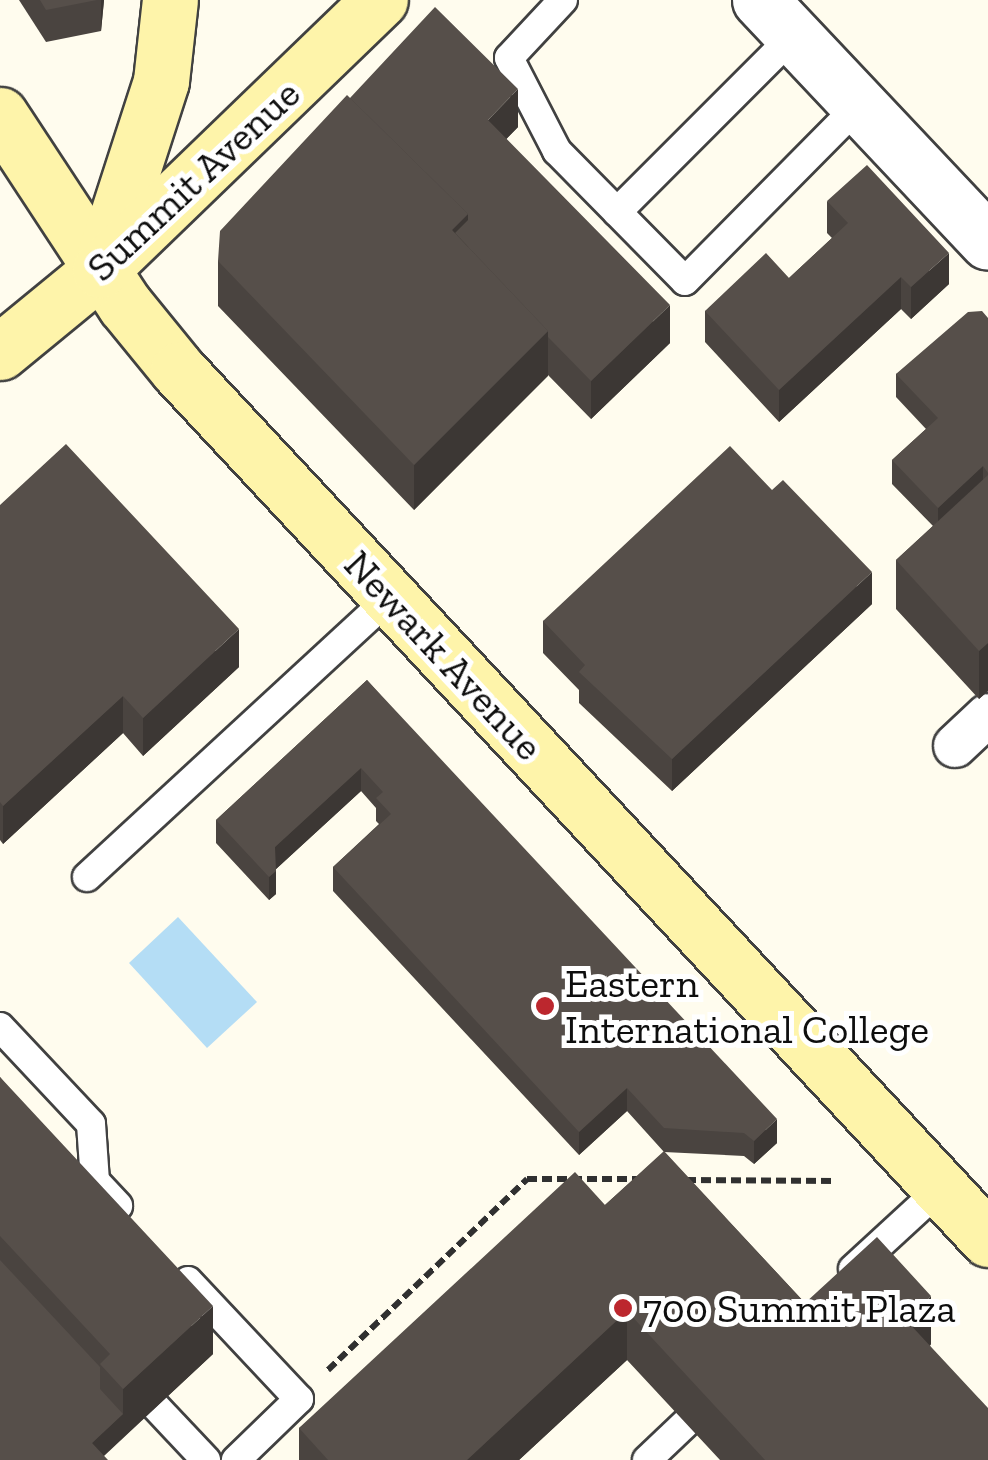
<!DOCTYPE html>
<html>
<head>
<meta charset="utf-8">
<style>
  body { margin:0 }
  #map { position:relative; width:988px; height:1460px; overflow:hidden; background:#fffcee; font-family:"Zilla Slab",serif }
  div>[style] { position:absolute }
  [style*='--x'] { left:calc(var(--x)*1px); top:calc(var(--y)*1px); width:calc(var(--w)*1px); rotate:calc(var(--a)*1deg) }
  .water>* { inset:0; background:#b4ddf5 }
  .path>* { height:6px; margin-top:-3px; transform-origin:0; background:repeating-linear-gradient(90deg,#303030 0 10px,transparent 0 15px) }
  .roads { filter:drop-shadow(2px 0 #414141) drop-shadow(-2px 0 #414141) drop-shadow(0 2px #414141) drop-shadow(0 -2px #414141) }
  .service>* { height:28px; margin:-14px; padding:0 14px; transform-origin:14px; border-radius:14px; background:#fff }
  .pedestrian>* { height:42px; margin:-21px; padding:0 21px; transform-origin:21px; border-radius:21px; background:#fff }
  .minor>* { height:55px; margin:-27.5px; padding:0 27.5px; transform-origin:27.5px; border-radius:27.5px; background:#fff }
  .secondary>* { height:55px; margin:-27.5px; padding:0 27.5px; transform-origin:27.5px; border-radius:27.5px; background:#fef4aa }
  .wall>* { inset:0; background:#4a4440 }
  .shaded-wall>* { inset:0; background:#3c3734 }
  .building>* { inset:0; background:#564f4a }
  .dots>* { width:28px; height:28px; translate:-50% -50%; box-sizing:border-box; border:5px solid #fff; border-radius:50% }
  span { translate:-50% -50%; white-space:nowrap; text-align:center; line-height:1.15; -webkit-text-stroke:10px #fff; paint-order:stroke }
  .street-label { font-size:40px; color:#0e0e0e }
  .poi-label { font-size:40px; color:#0e0e0e }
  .left { translate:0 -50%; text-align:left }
</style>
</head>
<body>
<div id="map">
  <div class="water">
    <i style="clip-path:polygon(178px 917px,257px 1002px,207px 1048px,129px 963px)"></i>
  </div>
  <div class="path">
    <i style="--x:686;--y:1180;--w:150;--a:0.4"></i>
    <i style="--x:328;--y:1370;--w:276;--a:-43.8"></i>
    <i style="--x:527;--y:1179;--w:112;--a:0"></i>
  </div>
  <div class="roads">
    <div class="service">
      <i style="--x:563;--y:0;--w:79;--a:133"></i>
      <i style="--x:509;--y:58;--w:105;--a:62.7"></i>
      <i style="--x:557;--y:151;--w:182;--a:45.4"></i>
      <i style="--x:685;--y:281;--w:247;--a:-45.3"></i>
      <i style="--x:617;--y:212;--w:250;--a:-45"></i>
      <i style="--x:87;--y:877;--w:413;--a:-42.7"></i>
      <i style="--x:0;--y:1027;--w:133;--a:46.8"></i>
      <i style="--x:91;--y:1124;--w:57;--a:86"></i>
      <i style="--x:95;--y:1181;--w:34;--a:47"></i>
      <i style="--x:853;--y:1269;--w:120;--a:-42.6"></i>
      <i style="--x:188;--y:1281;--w:162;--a:46.8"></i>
      <i style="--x:299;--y:1399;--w:88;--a:135.9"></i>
      <i style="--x:156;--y:1407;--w:73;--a:46.7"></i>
      <i style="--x:647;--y:1460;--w:54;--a:-43.5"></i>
    </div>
    <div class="pedestrian">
      <i style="--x:955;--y:746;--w:45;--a:-43.2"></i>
    </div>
    <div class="minor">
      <i style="--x:760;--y:0;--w:332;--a:46.7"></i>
    </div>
    <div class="secondary">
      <i style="--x:0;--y:115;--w:227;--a:56.7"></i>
      <i style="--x:125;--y:305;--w:84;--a:50.8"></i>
      <i style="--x:178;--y:370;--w:1188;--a:47.01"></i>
      <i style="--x:101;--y:267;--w:195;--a:-72.1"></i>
      <i style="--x:161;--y:81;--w:81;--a:-83.7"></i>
      <i style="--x:0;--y:352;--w:129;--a:-39.4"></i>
      <i style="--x:100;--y:270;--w:389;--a:-44"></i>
    </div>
  </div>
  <div class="wall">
    <i style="clip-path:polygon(19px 0,104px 0,101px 31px,46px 42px)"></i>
    <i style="clip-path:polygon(350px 98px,518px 127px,506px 139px,670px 343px,591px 419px,548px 375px,414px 510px,218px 306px,218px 261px)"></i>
    <i style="clip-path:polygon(827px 201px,949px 284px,911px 319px,901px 309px,779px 422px,705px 342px,705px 311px,789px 278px,832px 238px,827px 233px)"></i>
    <i style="clip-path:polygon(988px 318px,988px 691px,979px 699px,896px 609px,896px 560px,933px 526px,892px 484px,892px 460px,926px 429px,896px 397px,896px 374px)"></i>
    <i style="clip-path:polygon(772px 490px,872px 604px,672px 791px,579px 703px,579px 690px,543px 653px,543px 621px)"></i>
    <i style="clip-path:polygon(0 505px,239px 667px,143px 756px,123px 733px,3px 844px,0 840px)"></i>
    <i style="clip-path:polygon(367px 680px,777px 1143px,754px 1164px,744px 1156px,664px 1152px,805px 1303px,931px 1344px,930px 1346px,988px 1460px,720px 1460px,627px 1360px,519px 1460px,299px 1460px,299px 1428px,605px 1205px,664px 1152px,627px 1111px,579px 1155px,333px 891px,333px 867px,379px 824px,376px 821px,376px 808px,361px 791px,276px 869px,276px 894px,269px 900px,216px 843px,216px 820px)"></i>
    <i style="clip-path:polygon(0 1077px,213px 1354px,104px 1456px,0 1460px)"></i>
  </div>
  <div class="shaded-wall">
    <i style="clip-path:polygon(101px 0,104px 0,101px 31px)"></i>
    <i style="clip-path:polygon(518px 89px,518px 127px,488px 158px,488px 120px)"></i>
    <i style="clip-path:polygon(468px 214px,468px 253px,452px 230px)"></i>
    <i style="clip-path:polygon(949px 253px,949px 284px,911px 319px,911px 287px)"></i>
    <i style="clip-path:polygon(901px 277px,901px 309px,779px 422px,779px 390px)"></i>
    <i style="clip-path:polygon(670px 305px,670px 343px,591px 419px,591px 381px)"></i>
    <i style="clip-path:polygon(548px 331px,548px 376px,414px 510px,414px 465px)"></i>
    <i style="clip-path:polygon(983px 466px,983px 490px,938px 532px,938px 508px)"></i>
    <i style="clip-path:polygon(872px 572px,872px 604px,672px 791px,672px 759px)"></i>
    <i style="clip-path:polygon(239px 629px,239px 667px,143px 756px,143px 718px)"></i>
    <i style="clip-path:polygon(988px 643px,988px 691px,979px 699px,979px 651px)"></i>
    <i style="clip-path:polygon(123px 696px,123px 733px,3px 844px,3px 806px)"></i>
    <i style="clip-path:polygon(361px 768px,361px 791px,275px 870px,275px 847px)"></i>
    <i style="clip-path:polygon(276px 871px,276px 894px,269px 900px,269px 877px)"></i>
    <i style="clip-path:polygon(627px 1088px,627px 1111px,579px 1155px,579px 1132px)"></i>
    <i style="clip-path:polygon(777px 1119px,777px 1143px,754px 1164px,754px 1141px)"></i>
    <i style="clip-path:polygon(931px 1296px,931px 1344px,906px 1368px,906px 1320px)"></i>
    <i style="clip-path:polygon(213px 1306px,213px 1354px,99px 1460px,92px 1443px,123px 1414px,123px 1389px)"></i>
    <i style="clip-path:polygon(627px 1311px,627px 1360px,519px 1460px,467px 1460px)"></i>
  </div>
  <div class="building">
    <i style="clip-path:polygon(40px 0,97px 0,46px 10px)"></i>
    <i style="clip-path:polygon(435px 7px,518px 89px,488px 120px,670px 305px,591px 381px,548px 337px,548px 331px,455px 233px,468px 220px,468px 214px,350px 98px)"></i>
    <i style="clip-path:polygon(347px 95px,468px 214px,452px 230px,548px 331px,414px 465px,218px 261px,220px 231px)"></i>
    <i style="clip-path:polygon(867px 165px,949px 253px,911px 287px,901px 277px,779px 390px,705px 311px,766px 253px,789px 278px,848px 223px,827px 201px)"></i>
    <i style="clip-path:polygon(982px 311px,988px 318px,988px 473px,983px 466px,938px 508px,892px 460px,938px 418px,896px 374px,968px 312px)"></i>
    <i style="clip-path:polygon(66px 444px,239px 629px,143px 718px,123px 696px,3px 806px,0 802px,0 505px)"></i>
    <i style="clip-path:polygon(730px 446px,772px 490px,783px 480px,872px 572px,672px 759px,579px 672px,585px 665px,543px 621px)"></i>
    <i style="clip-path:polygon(988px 475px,988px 643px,979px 651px,896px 560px)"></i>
    <i style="clip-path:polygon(367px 680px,777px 1119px,754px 1141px,744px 1133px,664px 1128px,627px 1088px,579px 1132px,333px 867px,391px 814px,376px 798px,383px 792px,361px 768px,275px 847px,276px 871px,269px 877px,216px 820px)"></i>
    <i style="clip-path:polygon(0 1077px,213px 1306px,123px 1389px,100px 1364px,110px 1354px,0 1236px)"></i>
    <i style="clip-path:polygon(664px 1151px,805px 1303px,877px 1237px,931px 1296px,906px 1320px,988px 1408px,988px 1460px,765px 1460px,627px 1311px,467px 1460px,328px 1460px,299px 1428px,575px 1172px,605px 1205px)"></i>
    <i style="clip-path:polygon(0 1260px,100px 1367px,100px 1389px,123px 1414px,92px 1443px,108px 1460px,0 1460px)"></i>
  </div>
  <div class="dots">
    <i style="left:545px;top:1006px;background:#bc272e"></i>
    <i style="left:623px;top:1308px;background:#bc272e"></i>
  </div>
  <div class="street-label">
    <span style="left:193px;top:180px;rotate:-43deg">Summit Avenue</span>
    <span style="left:444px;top:655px;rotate:47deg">Newark Avenue</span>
  </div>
  <div class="poi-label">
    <span class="left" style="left:565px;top:1006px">Eastern<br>International College</span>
    <span class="left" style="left:643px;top:1308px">700 Summit Plaza</span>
  </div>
</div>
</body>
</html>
